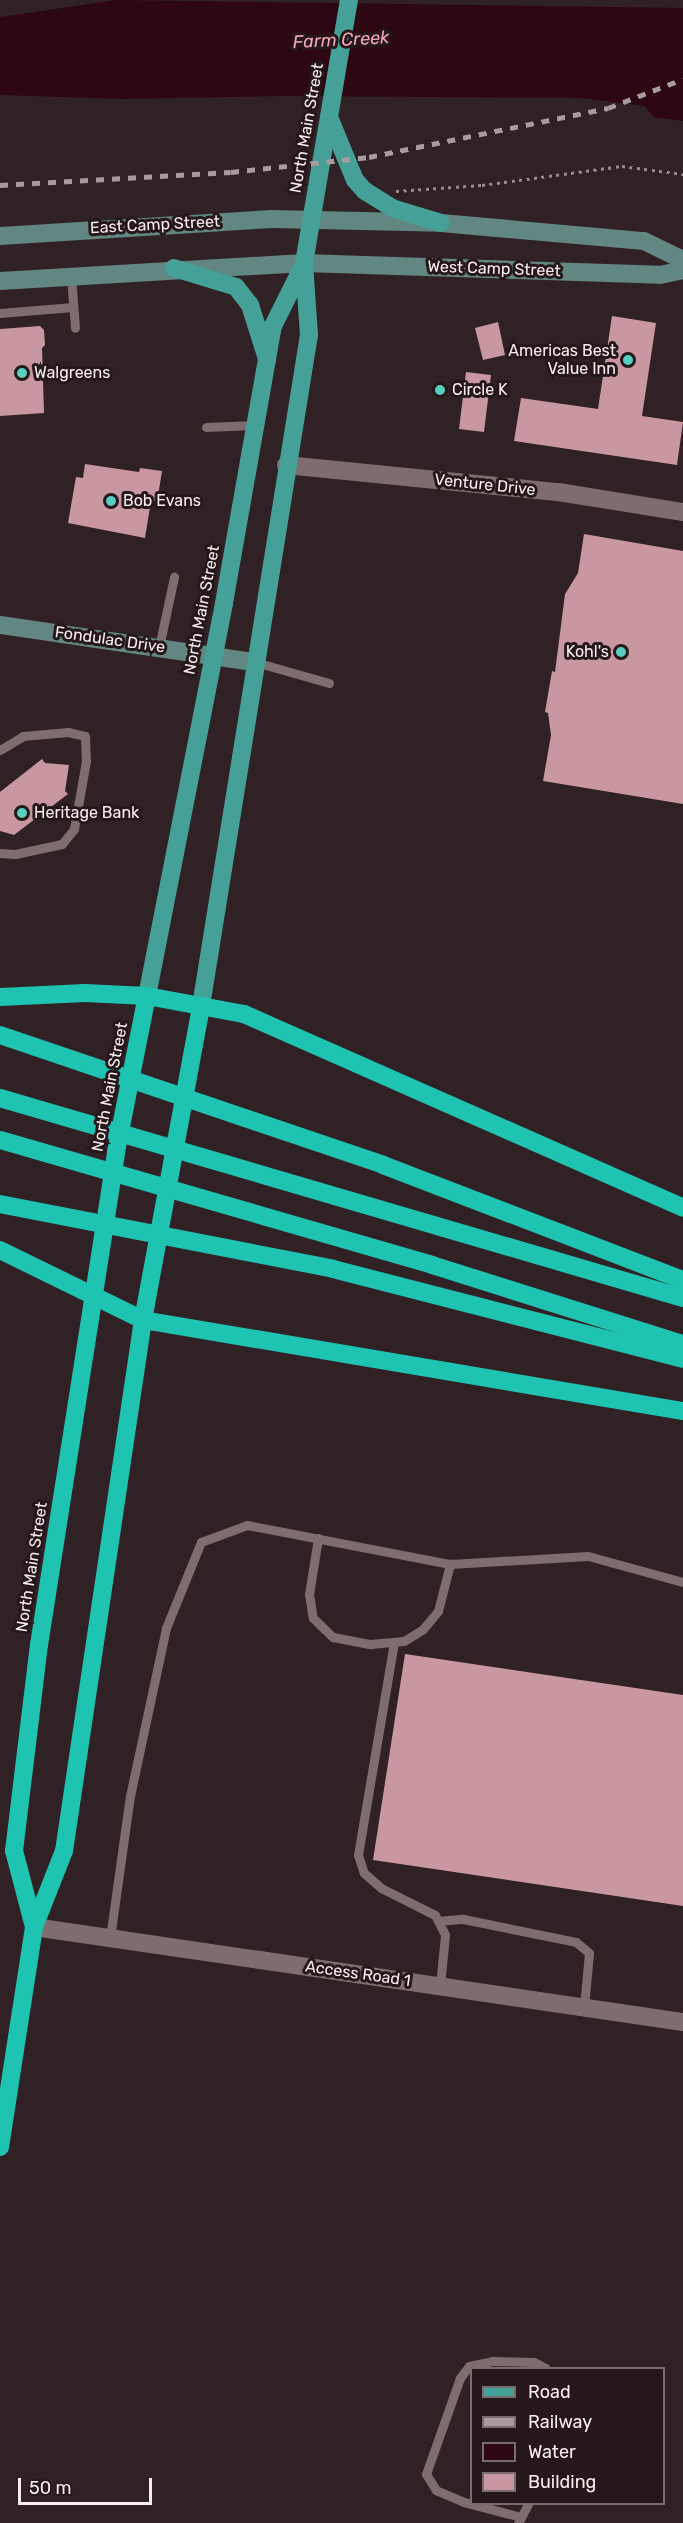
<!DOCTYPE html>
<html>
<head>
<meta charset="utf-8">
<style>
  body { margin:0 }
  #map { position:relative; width:683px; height:2523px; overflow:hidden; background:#302124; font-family:Rubik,sans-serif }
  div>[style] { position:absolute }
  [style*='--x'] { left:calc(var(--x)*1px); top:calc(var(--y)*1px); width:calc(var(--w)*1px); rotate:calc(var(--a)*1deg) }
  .water>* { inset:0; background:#2d0812 }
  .building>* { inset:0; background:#c9979f }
  .path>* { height:3px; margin-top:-1.5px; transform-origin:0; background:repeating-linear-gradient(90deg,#988b8d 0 3px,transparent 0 7.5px) }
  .lane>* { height:9px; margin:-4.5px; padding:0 4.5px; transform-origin:4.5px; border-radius:4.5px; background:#7e6c6e }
  .street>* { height:18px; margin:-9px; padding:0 9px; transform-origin:9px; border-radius:9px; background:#7e6c6e }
  .secondary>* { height:18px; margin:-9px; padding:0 9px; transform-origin:9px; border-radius:9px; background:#628682 }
  .primary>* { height:18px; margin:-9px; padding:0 9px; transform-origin:9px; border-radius:9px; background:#45a097 }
  .highway>* { height:18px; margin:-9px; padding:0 9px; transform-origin:9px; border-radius:9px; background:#1fc3b2 }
  .rail>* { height:4.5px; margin-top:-2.25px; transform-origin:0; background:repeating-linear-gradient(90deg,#a79b9d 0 8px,transparent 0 16px) }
  .dots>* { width:16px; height:16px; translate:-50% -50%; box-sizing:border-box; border:3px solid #26181a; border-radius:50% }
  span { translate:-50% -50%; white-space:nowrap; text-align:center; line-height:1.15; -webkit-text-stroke:6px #26181a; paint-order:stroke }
  .street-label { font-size:16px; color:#f8edef }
  .poi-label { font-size:16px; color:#f8edef }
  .right { translate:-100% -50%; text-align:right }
  .left { translate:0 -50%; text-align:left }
  .water-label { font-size:18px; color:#f5a8b5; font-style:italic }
  .legend { position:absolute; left:470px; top:2367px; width:195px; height:138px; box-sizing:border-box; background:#26181a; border:2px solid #7a6d6f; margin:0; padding:8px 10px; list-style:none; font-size:18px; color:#f8edef }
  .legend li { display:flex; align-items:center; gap:12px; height:30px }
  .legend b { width:30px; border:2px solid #7a6d6f }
  .scale { position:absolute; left:18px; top:2478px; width:134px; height:27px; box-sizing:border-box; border:3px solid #f8edef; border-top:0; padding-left:8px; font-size:18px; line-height:21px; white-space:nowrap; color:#f8edef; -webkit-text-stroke:4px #26181a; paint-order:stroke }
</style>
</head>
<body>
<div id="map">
  <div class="water">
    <i style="clip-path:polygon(117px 0,683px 8px,683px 121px,654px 117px,644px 106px,581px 98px,283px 96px,122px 99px,0 95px,0 17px)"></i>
  </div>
  <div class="building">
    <i style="clip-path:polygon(612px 316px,656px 323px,642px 416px,683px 422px,677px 465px,514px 441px,521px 398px,598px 409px)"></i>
    <i style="clip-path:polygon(498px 322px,505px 355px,483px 360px,475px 328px)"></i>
    <i style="clip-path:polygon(40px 326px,44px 330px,45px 345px,42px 348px,44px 413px,0 416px,0 329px)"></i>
    <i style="clip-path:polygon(466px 372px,491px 375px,484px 432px,459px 429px)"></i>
    <i style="clip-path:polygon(85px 464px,139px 472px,140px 468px,162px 471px,157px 502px,151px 501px,145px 538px,68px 523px,76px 477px,83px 478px)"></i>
    <i style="clip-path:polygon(584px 534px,683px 551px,683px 804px,543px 781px,551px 735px,548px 713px,545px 712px,552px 671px,555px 672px,565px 594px,578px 573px)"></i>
    <i style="clip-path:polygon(42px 759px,45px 763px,69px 765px,65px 791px,68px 794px,14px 835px,0 831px,0 792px)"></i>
    <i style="clip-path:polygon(405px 1654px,683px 1695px,683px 1906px,373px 1860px)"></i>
  </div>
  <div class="path">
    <i style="--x:396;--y:191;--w:86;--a:-4"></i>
    <i style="--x:482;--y:185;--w:141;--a:-7.7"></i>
    <i style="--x:622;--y:166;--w:62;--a:7.5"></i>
  </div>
  <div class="lane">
    <i style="--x:71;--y:276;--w:52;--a:85.6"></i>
    <i style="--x:0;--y:313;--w:73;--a:-4.7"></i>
    <i style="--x:206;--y:427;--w:49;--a:-2.3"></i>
    <i style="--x:159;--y:647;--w:72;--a:-77.9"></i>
    <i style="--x:255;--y:662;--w:77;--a:15.8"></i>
    <i style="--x:0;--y:750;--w:27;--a:-31"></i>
    <i style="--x:23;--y:736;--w:45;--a:-5.1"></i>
    <i style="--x:68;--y:732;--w:17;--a:13"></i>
    <i style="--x:85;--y:736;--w:25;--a:88"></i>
    <i style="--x:86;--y:761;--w:69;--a:100"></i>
    <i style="--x:74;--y:829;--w:19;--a:129"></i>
    <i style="--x:62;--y:844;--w:48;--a:168"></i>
    <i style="--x:15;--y:854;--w:15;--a:-176"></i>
    <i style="--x:318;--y:1538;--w:57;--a:99.1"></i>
    <i style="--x:309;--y:1594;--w:24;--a:81"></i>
    <i style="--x:313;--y:1618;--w:28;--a:44"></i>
    <i style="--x:333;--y:1637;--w:38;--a:11"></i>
    <i style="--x:370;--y:1644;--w:34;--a:-5"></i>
    <i style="--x:404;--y:1641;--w:22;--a:-32"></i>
    <i style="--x:423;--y:1629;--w:23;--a:-50"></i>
    <i style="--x:438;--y:1611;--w:49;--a:-75.7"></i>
    <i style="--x:394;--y:1642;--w:216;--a:99.6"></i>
    <i style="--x:358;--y:1855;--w:19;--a:72"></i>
    <i style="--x:364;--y:1873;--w:23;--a:41"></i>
    <i style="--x:381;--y:1888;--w:60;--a:26.6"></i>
    <i style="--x:435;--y:1915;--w:22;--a:63"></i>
    <i style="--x:445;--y:1935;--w:51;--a:95.6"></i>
    <i style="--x:438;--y:1921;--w:25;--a:-5"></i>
    <i style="--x:463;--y:1919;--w:115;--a:11.5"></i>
    <i style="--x:576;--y:1942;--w:17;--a:40"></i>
    <i style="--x:589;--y:1953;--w:54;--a:95.3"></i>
    <i style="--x:110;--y:1938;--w:143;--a:-82"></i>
    <i style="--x:130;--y:1796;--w:172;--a:-77.9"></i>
    <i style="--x:166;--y:1628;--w:93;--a:-67.9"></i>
    <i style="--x:201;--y:1542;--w:49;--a:-20.3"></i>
    <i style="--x:247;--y:1525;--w:207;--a:10.9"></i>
    <i style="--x:450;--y:1564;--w:138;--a:-3.3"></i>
    <i style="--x:588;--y:1556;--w:98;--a:15.3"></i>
    <i style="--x:521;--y:2517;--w:59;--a:-165.3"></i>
    <i style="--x:464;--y:2502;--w:30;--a:-157"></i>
    <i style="--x:436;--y:2490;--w:19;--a:-122"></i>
    <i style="--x:426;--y:2474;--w:102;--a:-70.5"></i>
    <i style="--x:460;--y:2378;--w:15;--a:-53"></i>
    <i style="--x:469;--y:2366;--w:25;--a:-12"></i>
    <i style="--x:493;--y:2361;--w:41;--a:1.4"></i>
    <i style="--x:534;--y:2362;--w:13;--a:27"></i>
    <i style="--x:518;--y:2523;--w:21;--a:-62"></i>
  </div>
  <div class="street">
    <i style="--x:286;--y:465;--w:273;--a:5.7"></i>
    <i style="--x:558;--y:492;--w:127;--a:9.1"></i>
    <i style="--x:34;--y:1927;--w:656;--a:8.33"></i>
  </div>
  <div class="secondary">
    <i style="--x:0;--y:236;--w:272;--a:-3.6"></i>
    <i style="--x:271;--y:219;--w:170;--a:1.3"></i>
    <i style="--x:441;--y:223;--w:204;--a:5.1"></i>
    <i style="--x:644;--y:241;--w:43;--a:26"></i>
    <i style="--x:0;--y:281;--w:305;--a:-3.4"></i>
    <i style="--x:304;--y:263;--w:356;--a:1.9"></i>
    <i style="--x:660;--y:275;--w:24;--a:-12"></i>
    <i style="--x:0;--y:625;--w:258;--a:8.3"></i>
  </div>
  <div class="primary">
    <i style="--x:329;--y:117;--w:68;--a:67.6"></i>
    <i style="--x:355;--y:180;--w:15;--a:48"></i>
    <i style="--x:365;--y:191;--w:32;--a:32"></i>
    <i style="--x:392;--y:208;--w:51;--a:17"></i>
    <i style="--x:174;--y:268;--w:65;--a:17"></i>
    <i style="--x:236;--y:287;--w:23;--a:52"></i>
    <i style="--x:250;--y:305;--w:57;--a:72.5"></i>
    <i style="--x:147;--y:996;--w:400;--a:-78.9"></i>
    <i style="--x:224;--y:603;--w:281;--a:-80"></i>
    <i style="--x:273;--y:326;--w:69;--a:-63.4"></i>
    <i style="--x:201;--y:1006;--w:680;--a:-80.86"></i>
    <i style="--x:309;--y:335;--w:72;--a:-94"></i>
    <i style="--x:304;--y:263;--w:267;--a:-80.3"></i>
  </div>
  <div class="highway">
    <i style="--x:0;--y:997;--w:85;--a:-2.7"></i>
    <i style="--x:85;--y:993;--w:62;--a:2.8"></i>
    <i style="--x:147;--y:996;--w:99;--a:10.5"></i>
    <i style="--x:244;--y:1014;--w:480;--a:23.8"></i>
    <i style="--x:0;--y:1035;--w:404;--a:18.7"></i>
    <i style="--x:383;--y:1165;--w:321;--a:21"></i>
    <i style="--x:0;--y:1098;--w:712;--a:16.32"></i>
    <i style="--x:0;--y:1140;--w:450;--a:16.1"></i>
    <i style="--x:432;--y:1265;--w:263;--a:17.5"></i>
    <i style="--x:0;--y:1204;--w:339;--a:11"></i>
    <i style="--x:333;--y:1269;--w:361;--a:14.4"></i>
    <i style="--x:0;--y:1250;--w:159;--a:26.1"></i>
    <i style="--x:143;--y:1320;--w:548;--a:9.57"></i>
    <i style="--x:34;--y:1927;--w:79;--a:-104.7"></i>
    <i style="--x:14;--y:1851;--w:208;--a:-83.1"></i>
    <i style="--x:39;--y:1645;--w:499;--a:-81.1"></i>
    <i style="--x:116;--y:1152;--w:159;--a:-78.8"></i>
    <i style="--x:0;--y:2147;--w:223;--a:-81.2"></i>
    <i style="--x:34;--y:1927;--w:82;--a:-68.5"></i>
    <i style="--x:64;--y:1851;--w:537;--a:-81.54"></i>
    <i style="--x:143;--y:1320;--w:319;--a:-79.5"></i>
  </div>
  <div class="rail">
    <i style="--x:0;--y:185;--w:231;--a:-3.2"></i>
    <i style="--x:231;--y:172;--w:139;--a:-6.2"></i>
    <i style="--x:369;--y:157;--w:244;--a:-11.6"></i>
    <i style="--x:608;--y:108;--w:80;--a:-21.1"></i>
  </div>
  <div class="dots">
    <i style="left:628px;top:360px;background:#59cebf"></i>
    <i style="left:22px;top:373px;background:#59cebf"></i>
    <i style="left:440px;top:390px;background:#59cebf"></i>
    <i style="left:111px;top:501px;background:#59cebf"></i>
    <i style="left:621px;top:652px;background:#59cebf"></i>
    <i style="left:22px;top:813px;background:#59cebf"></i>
  </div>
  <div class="street-label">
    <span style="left:307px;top:128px;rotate:-80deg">North Main Street</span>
    <span style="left:155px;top:225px;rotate:-3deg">East Camp Street</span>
    <span style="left:494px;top:269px;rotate:2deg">West Camp Street</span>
    <span style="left:485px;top:485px;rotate:6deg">Venture Drive</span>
    <span style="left:202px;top:610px;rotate:-79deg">North Main Street</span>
    <span style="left:110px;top:640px;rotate:8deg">Fondulac Drive</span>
    <span style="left:110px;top:1087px;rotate:-79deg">North Main Street</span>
    <span style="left:32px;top:1567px;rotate:-81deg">North Main Street</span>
    <span style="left:358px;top:1974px;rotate:8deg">Access Road 1</span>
  </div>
  <div class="poi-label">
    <span class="right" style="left:616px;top:360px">Americas Best<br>Value Inn</span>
    <span class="left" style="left:34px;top:373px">Walgreens</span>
    <span class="left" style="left:452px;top:390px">Circle K</span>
    <span class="left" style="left:123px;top:501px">Bob Evans</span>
    <span class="right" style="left:609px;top:652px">Kohl's</span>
    <span class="left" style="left:34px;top:813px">Heritage Bank</span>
  </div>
  <div class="water-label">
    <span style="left:341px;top:40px;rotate:-3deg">Farm Creek</span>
  </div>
  <ul class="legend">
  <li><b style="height:8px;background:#45a097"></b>Road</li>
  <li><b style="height:8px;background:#a79b9d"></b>Railway</li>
  <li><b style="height:16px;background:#2d0812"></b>Water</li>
  <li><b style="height:16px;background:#c9979f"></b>Building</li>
  </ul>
  <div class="scale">50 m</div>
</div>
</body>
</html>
